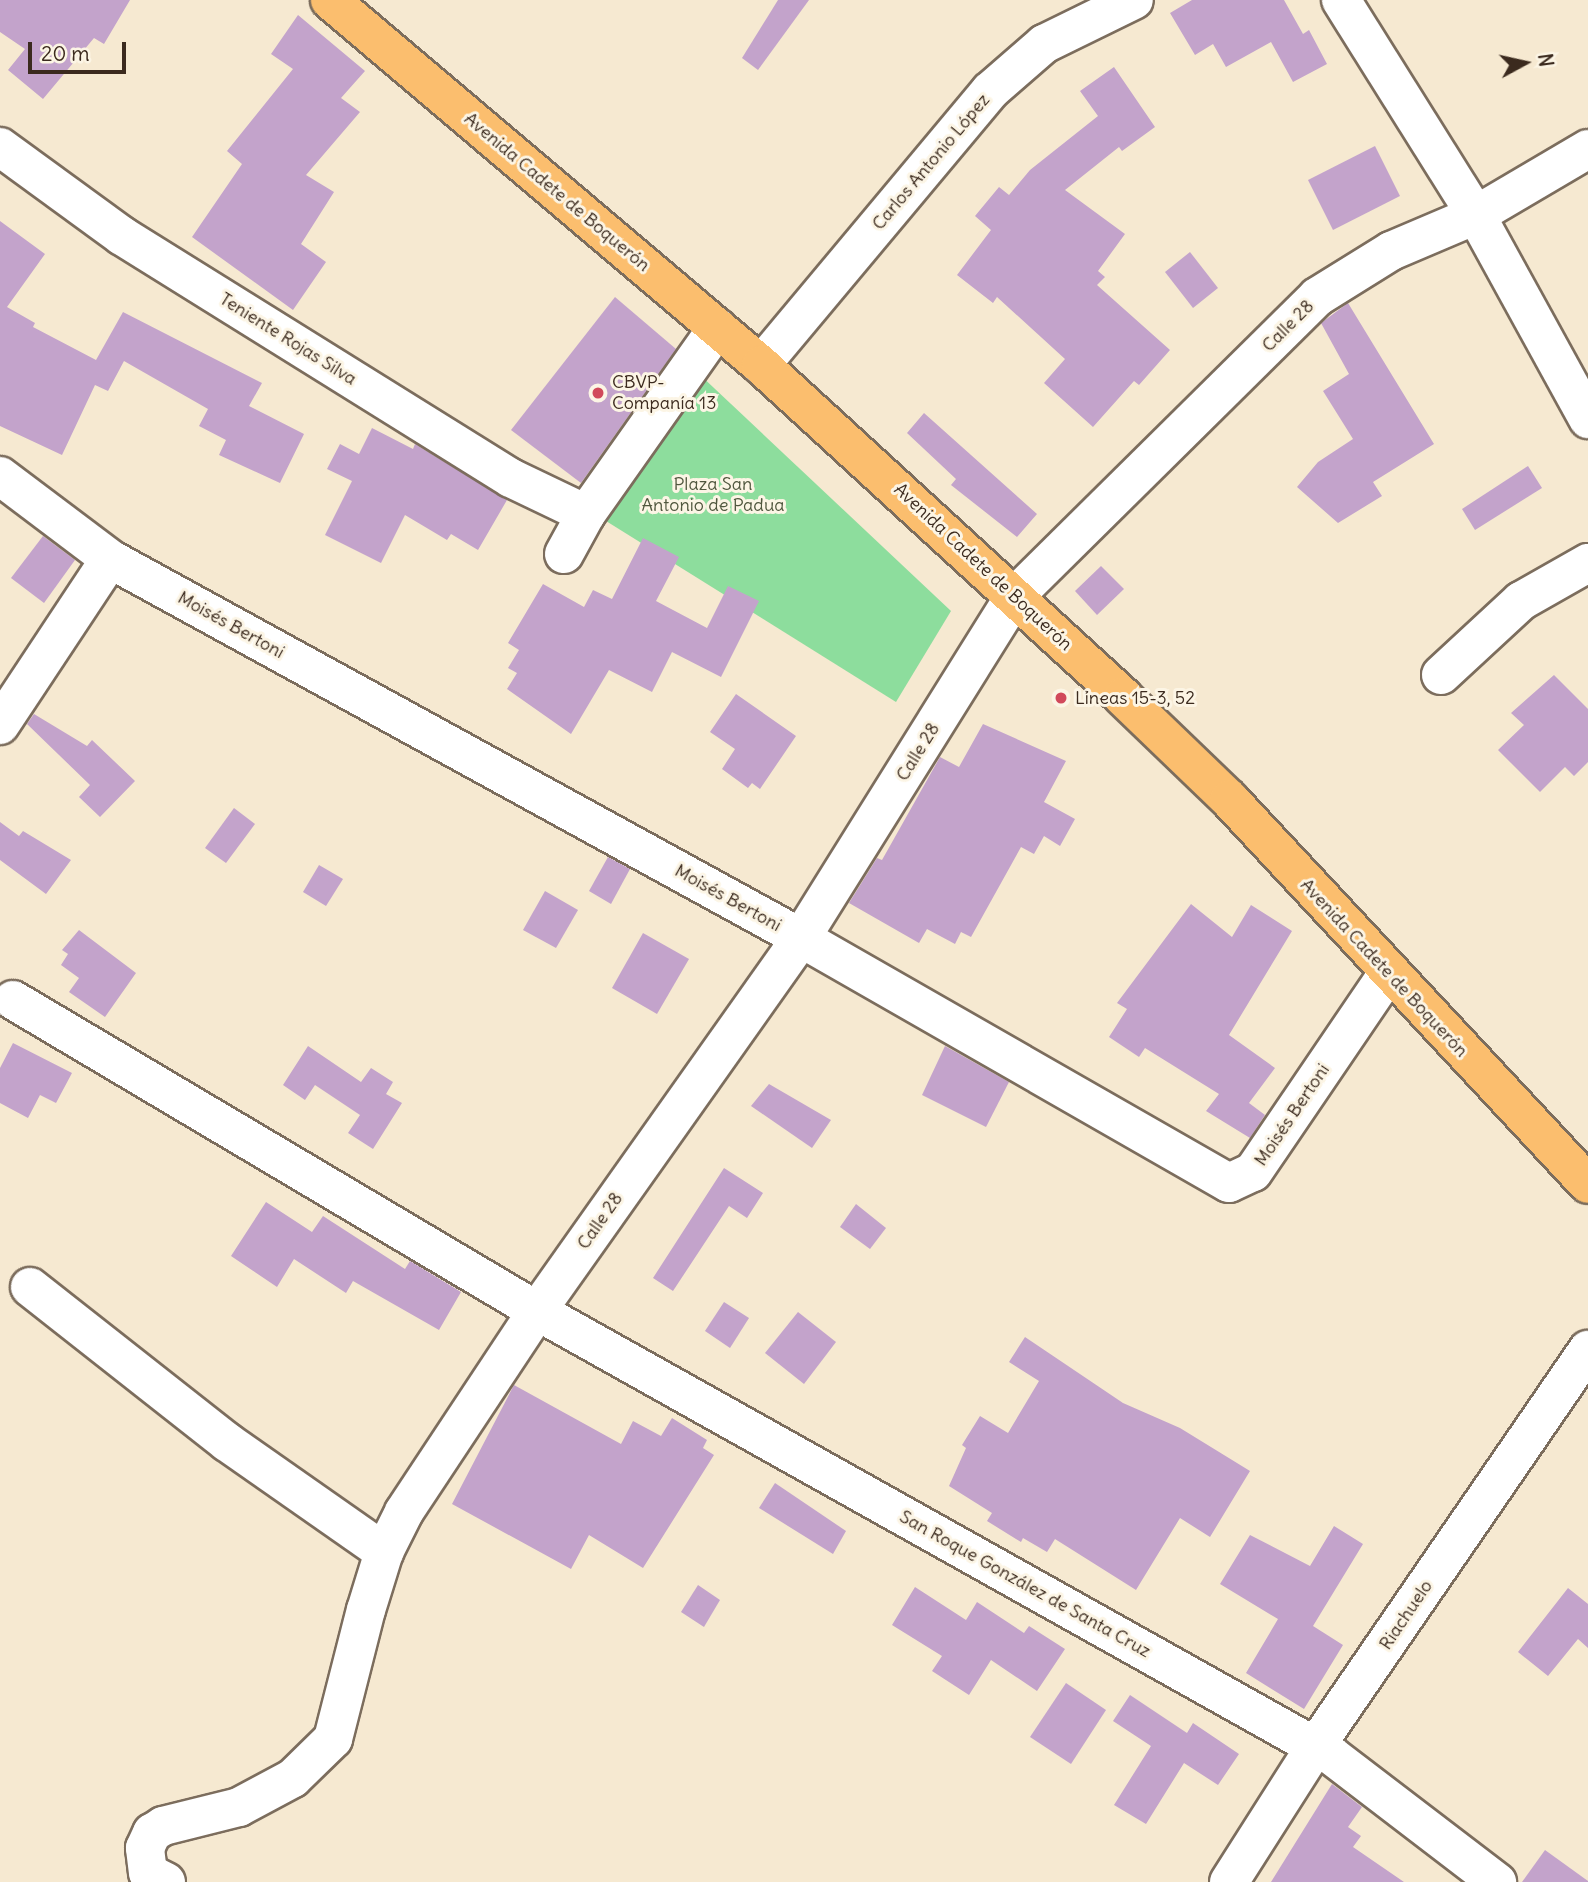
<!DOCTYPE html>
<html>
<head>
<meta charset="utf-8">
<style>
  body { margin:0 }
  #map { position:relative; width:1588px; height:1882px; overflow:hidden; background:#f6e9d1; font-family:Delius,sans-serif }
  div>[style] { position:absolute }
  [style*='--x'] { left:calc(var(--x)*1px); top:calc(var(--y)*1px); width:calc(var(--w)*1px); rotate:calc(var(--a)*1deg) }
  .green>* { inset:0; background:#8ddd9d }
  .building>* { inset:0; background:#c3a3cb }
  .roads { filter:drop-shadow(2px 0 #7c6d5d) drop-shadow(-2px 0 #7c6d5d) drop-shadow(0 2px #7c6d5d) drop-shadow(0 -2px #7c6d5d) }
  .minor>* { height:38px; margin:-19px; padding:0 19px; transform-origin:19px; border-radius:19px; background:#fff }
  .major>* { height:38px; margin:-19px; padding:0 19px; transform-origin:19px; border-radius:19px; background:#fbbe6e }
  .dots>* { width:19px; height:19px; translate:-50% -50%; box-sizing:border-box; border:4px solid #fcf5e5; border-radius:50% }
  span { translate:-50% -50%; white-space:nowrap; text-align:center; line-height:1.15; -webkit-text-stroke:6px #fcf5e5; paint-order:stroke }
  .street-label { font-size:18px; color:#3b2a1e }
  .poi-label { font-size:18px; color:#3b2a1e }
  .left { translate:0 -50%; text-align:left }
  .park-label { font-size:18px; color:#50573e }
  .north { position:absolute; left:1490px; top:28px; width:70px; height:70px; -webkit-text-stroke:5px #fcf5e5; paint-order:stroke; rotate:82deg; font-size:19px; font-weight:700; line-height:28px; text-align:center; color:#3b2a1e }
  .north::after { content:''; display:block; margin:auto; width:24px; height:32px; background:#3b2a1e; clip-path:polygon(50% 0,100% 100%,50% 72%,0 100%) }
  .scale { position:absolute; left:28px; top:42px; width:98px; height:32px; box-sizing:border-box; border:4px solid #3b2a1e; border-top:0; padding-left:9px; font-size:21px; line-height:24px; white-space:nowrap; color:#3b2a1e; -webkit-text-stroke:5px #fcf5e5; paint-order:stroke }
</style>
</head>
<body>
<div id="map">
  <div class="green">
    <i style="clip-path:polygon(697px 372px,951px 611px,896px 702px,598px 516px)"></i>
  </div>
  <div class="building">
    <i style="clip-path:polygon(0 0,130px 0,104px 44px,94px 38px,43px 99px,8px 70px,25px 49px,0 32px)"></i>
    <i style="clip-path:polygon(778px 0,809px 0,758px 70px,742px 58px)"></i>
    <i style="clip-path:polygon(1192px 0,1284px 0,1303px 34px,1309px 30px,1327px 64px,1293px 82px,1271px 42px,1226px 67px,1213px 44px,1195px 55px,1170px 13px)"></i>
    <i style="clip-path:polygon(298px 15px,365px 71px,341px 98px,360px 112px,306px 175px,334px 192px,301px 244px,326px 262px,293px 310px,192px 237px,242px 164px,227px 151px,293px 69px,271px 54px)"></i>
    <i style="clip-path:polygon(1114px 67px,1155px 127px,1122px 151px,1119px 147px,1065px 190px,1125px 234px,1098px 271px,1105px 277px,1097px 285px,1170px 350px,1139px 385px,1134px 381px,1093px 427px,1044px 383px,1065px 359px,997px 297px,993px 303px,957px 275px,991px 230px,975px 216px,999px 187px,1009px 195px,1030px 170px,1098px 116px,1080px 91px)"></i>
    <i style="clip-path:polygon(1375px 146px,1400px 196px,1333px 230px,1308px 180px)"></i>
    <i style="clip-path:polygon(0 221px,45px 254px,7px 307px,35px 323px,33px 327px,96px 360px,123px 312px,262px 383px,249px 406px,304px 434px,280px 483px,219px 455px,226px 440px,199px 426px,208px 409px,124px 361px,108px 391px,95px 385px,62px 455px,0 426px)"></i>
    <i style="clip-path:polygon(1190px 252px,1218px 288px,1193px 308px,1165px 272px)"></i>
    <i style="clip-path:polygon(615px 297px,676px 349px,581px 483px,511px 430px)"></i>
    <i style="clip-path:polygon(1348px 303px,1434px 444px,1373px 482px,1382px 496px,1338px 523px,1297px 487px,1318px 462px,1353px 439px,1323px 391px,1349px 374px,1321px 323px)"></i>
    <i style="clip-path:polygon(924px 413px,1037px 514px,1017px 537px,951px 485px,956px 479px,907px 433px)"></i>
    <i style="clip-path:polygon(372px 428px,413px 449px,415px 444px,507px 500px,478px 550px,451px 534px,447px 540px,405px 515px,381px 563px,325px 535px,352px 481px,327px 469px,340px 444px,359px 454px)"></i>
    <i style="clip-path:polygon(1528px 466px,1542px 488px,1475px 530px,1462px 509px)"></i>
    <i style="clip-path:polygon(43px 536px,75px 560px,44px 603px,11px 578px)"></i>
    <i style="clip-path:polygon(643px 538px,679px 557px,656px 601px,707px 628px,728px 586px,759px 601px,721px 677px,672px 652px,652px 692px,609px 670px,571px 734px,507px 689px,517px 673px,508px 668px,519px 650px,508px 643px,543px 584px,584px 607px,593px 590px,612px 599px)"></i>
    <i style="clip-path:polygon(1101px 566px,1124px 589px,1097px 615px,1075px 591px)"></i>
    <i style="clip-path:polygon(1554px 675px,1588px 709px,1588px 762px,1574px 776px,1565px 767px,1540px 792px,1498px 750px,1524px 725px,1511px 713px)"></i>
    <i style="clip-path:polygon(736px 694px,796px 736px,760px 789px,752px 783px,748px 788px,722px 769px,735px 749px,710px 732px)"></i>
    <i style="clip-path:polygon(34px 714px,87px 746px,92px 740px,135px 781px,100px 817px,79px 797px,90px 785px,27px 724px)"></i>
    <i style="clip-path:polygon(983px 724px,1066px 761px,1044px 802px,1075px 819px,1060px 846px,1044px 836px,1034px 854px,1021px 847px,971px 937px,961px 932px,955px 944px,927px 929px,919px 943px,849px 903px,877px 858px,882px 860px,940px 757px,959px 767px)"></i>
    <i style="clip-path:polygon(234px 808px,255px 824px,226px 863px,205px 848px)"></i>
    <i style="clip-path:polygon(0 822px,19px 836px,23px 831px,71px 860px,46px 894px,0 860px)"></i>
    <i style="clip-path:polygon(608px 857px,630px 869px,611px 904px,589px 891px)"></i>
    <i style="clip-path:polygon(319px 865px,343px 879px,326px 906px,303px 892px)"></i>
    <i style="clip-path:polygon(545px 891px,578px 910px,556px 948px,523px 930px)"></i>
    <i style="clip-path:polygon(1191px 904px,1232px 937px,1251px 905px,1292px 931px,1229px 1035px,1275px 1068px,1249px 1103px,1265px 1115px,1250px 1138px,1206px 1111px,1219px 1094px,1145px 1048px,1139px 1057px,1109px 1037px,1127px 1009px,1117px 1003px)"></i>
    <i style="clip-path:polygon(79px 930px,136px 973px,105px 1017px,69px 992px,79px 978px,61px 965px,68px 954px,62px 950px)"></i>
    <i style="clip-path:polygon(643px 933px,689px 959px,657px 1014px,612px 988px)"></i>
    <i style="clip-path:polygon(13px 1043px,72px 1073px,56px 1103px,40px 1095px,28px 1118px,0 1103px,0 1068px)"></i>
    <i style="clip-path:polygon(308px 1046px,361px 1082px,371px 1068px,393px 1082px,386px 1094px,402px 1103px,373px 1149px,348px 1133px,360px 1115px,315px 1085px,305px 1100px,283px 1085px)"></i>
    <i style="clip-path:polygon(945px 1046px,1009px 1082px,986px 1127px,922px 1095px)"></i>
    <i style="clip-path:polygon(769px 1084px,831px 1120px,812px 1148px,751px 1106px)"></i>
    <i style="clip-path:polygon(724px 1168px,763px 1193px,747px 1218px,729px 1206px,673px 1291px,653px 1278px)"></i>
    <i style="clip-path:polygon(266px 1202px,312px 1232px,323px 1216px,405px 1269px,410px 1261px,461px 1292px,439px 1330px,353px 1281px,346px 1293px,294px 1259px,277px 1287px,231px 1256px)"></i>
    <i style="clip-path:polygon(856px 1204px,886px 1228px,870px 1249px,840px 1227px)"></i>
    <i style="clip-path:polygon(724px 1302px,749px 1318px,730px 1348px,705px 1331px)"></i>
    <i style="clip-path:polygon(798px 1312px,836px 1342px,804px 1384px,765px 1353px)"></i>
    <i style="clip-path:polygon(1025px 1337px,1123px 1403px,1180px 1428px,1250px 1471px,1210px 1537px,1180px 1518px,1136px 1590px,1055px 1539px,1047px 1552px,1023px 1538px,1021px 1542px,987px 1521px,992px 1513px,949px 1486px,966px 1448px,962px 1445px,980px 1416px,1008px 1433px,1039px 1381px,1009px 1362px)"></i>
    <i style="clip-path:polygon(514px 1385px,621px 1444px,633px 1421px,661px 1436px,672px 1418px,707px 1440px,703px 1448px,714px 1455px,643px 1568px,589px 1535px,571px 1569px,452px 1504px)"></i>
    <i style="clip-path:polygon(775px 1483px,846px 1531px,833px 1554px,759px 1508px)"></i>
    <i style="clip-path:polygon(1334px 1526px,1363px 1544px,1313px 1626px,1343px 1645px,1304px 1709px,1246px 1673px,1278px 1619px,1220px 1584px,1250px 1535px,1310px 1566px)"></i>
    <i style="clip-path:polygon(698px 1585px,720px 1600px,704px 1627px,681px 1612px)"></i>
    <i style="clip-path:polygon(915px 1587px,966px 1620px,977px 1602px,1024px 1633px,1029px 1626px,1065px 1649px,1037px 1691px,991px 1660px,969px 1695px,932px 1671px,942px 1656px,892px 1625px)"></i>
    <i style="clip-path:polygon(1568px 1588px,1588px 1604px,1588px 1648px,1578px 1639px,1548px 1676px,1518px 1652px)"></i>
    <i style="clip-path:polygon(1066px 1683px,1106px 1710px,1071px 1764px,1030px 1737px)"></i>
    <i style="clip-path:polygon(1130px 1695px,1187px 1733px,1193px 1723px,1239px 1754px,1218px 1785px,1184px 1763px,1146px 1824px,1114px 1805px,1151px 1746px,1113px 1721px)"></i>
    <i style="clip-path:polygon(1332px 1784px,1362px 1807px,1348px 1827px,1361px 1836px,1353px 1847px,1404px 1882px,1271px 1882px)"></i>
    <i style="clip-path:polygon(1545px 1850px,1588px 1881px,1588px 1882px,1522px 1882px)"></i>
  </div>
  <div class="roads">
    <div class="minor">
      <i style="--x:1341;--y:0;--w:254;--a:57.9"></i>
      <i style="--x:1476;--y:215;--w:233;--a:61.2"></i>
      <i style="--x:0;--y:147;--w:151;--a:36.1"></i>
      <i style="--x:122;--y:236;--w:458;--a:31.9"></i>
      <i style="--x:511;--y:478;--w:83;--a:25.6"></i>
      <i style="--x:761;--y:365;--w:357;--a:-50.1"></i>
      <i style="--x:990;--y:91;--w:72;--a:-41"></i>
      <i style="--x:1044;--y:44;--w:100;--a:-26.1"></i>
      <i style="--x:0;--y:476;--w:138;--a:37"></i>
      <i style="--x:110;--y:559;--w:788;--a:28.74"></i>
      <i style="--x:801;--y:938;--w:493;--a:29.8"></i>
      <i style="--x:1229;--y:1183;--w:26;--a:-25"></i>
      <i style="--x:1253;--y:1172;--w:240;--a:-55.8"></i>
      <i style="--x:564;--y:554;--w:46;--a:-61.2"></i>
      <i style="--x:586;--y:514;--w:228;--a:-54.8"></i>
      <i style="--x:1441;--y:675;--w:109;--a:-42.8"></i>
      <i style="--x:1521;--y:601;--w:77;--a:-29.6"></i>
      <i style="--x:0;--y:725;--w:199;--a:-56.5"></i>
      <i style="--x:13;--y:1000;--w:609;--a:30.69"></i>
      <i style="--x:537;--y:1311;--w:911;--a:29.24"></i>
      <i style="--x:1332;--y:1756;--w:208;--a:37.4"></i>
      <i style="--x:30;--y:1287;--w:251;--a:38.2"></i>
      <i style="--x:227;--y:1442;--w:192;--a:35"></i>
      <i style="--x:166;--y:1882;--w:20;--a:-153"></i>
      <i style="--x:148;--y:1873;--w:25;--a:-97"></i>
      <i style="--x:145;--y:1848;--w:17;--a:-65"></i>
      <i style="--x:152;--y:1833;--w:13;--a:-32"></i>
      <i style="--x:163;--y:1826;--w:78;--a:-14"></i>
      <i style="--x:239;--y:1807;--w:61;--a:-28.2"></i>
      <i style="--x:293;--y:1778;--w:56;--a:-44.3"></i>
      <i style="--x:333;--y:1739;--w:133;--a:-75.7"></i>
      <i style="--x:366;--y:1610;--w:61;--a:-72.8"></i>
      <i style="--x:384;--y:1552;--w:45;--a:-63.4"></i>
      <i style="--x:404;--y:1512;--w:241;--a:-56.5"></i>
      <i style="--x:537;--y:1311;--w:457;--a:-54.7"></i>
      <i style="--x:801;--y:938;--w:403;--a:-58"></i>
      <i style="--x:1015;--y:596;--w:425;--a:-44.7"></i>
      <i style="--x:1317;--y:297;--w:87;--a:-31.9"></i>
      <i style="--x:1391;--y:251;--w:92;--a:-23"></i>
      <i style="--x:1476;--y:215;--w:130;--a:-30.5"></i>
      <i style="--x:1229;--y:1882;--w:160;--a:-57.5"></i>
      <i style="--x:1315;--y:1747;--w:482;--a:-55.5"></i>
    </div>
    <div class="major">
      <i style="--x:330;--y:0;--w:565;--a:40.26"></i>
      <i style="--x:761;--y:365;--w:491;--a:42.5"></i>
      <i style="--x:1123;--y:697;--w:147;--a:43.9"></i>
      <i style="--x:1229;--y:799;--w:526;--a:47"></i>
    </div>
  </div>
  <div class="dots">
    <i style="left:598px;top:393px;background:#d1495b"></i>
    <i style="left:1061px;top:698px;background:#d1495b"></i>
  </div>
  <div class="street-label">
    <span style="left:931px;top:162px;rotate:-50deg">Carlos Antonio López</span>
    <span style="left:557px;top:192px;rotate:40deg">Avenida Cadete de Boquerón</span>
    <span style="left:1288px;top:326px;rotate:-45deg">Calle 28</span>
    <span style="left:288px;top:339px;rotate:32deg">Teniente Rojas Silva</span>
    <span style="left:983px;top:567px;rotate:43deg">Avenida Cadete de Boquerón</span>
    <span style="left:231px;top:625px;rotate:29deg">Moisés Bertoni</span>
    <span style="left:918px;top:752px;rotate:-58deg">Calle 28</span>
    <span style="left:728px;top:898px;rotate:29deg">Moisés Bertoni</span>
    <span style="left:1384px;top:968px;rotate:47deg">Avenida Cadete de Boquerón</span>
    <span style="left:1292px;top:1115px;rotate:-56deg">Moisés Bertoni</span>
    <span style="left:600px;top:1221px;rotate:-55deg">Calle 28</span>
    <span style="left:1025px;top:1584px;rotate:29deg">San Roque González de Santa Cruz</span>
    <span style="left:1406px;top:1615px;rotate:-56deg">Riachuelo</span>
  </div>
  <div class="poi-label">
    <span class="left" style="left:612px;top:393px">CBVP-<br>Companía 13</span>
    <span class="left" style="left:1075px;top:698px">Líneas 15-3, 52</span>
  </div>
  <div class="park-label">
    <span style="left:713px;top:495px">Plaza San<br>Antonio de Padua</span>
  </div>
  <div class="north">N</div>
  <div class="scale">20 m</div>
</div>
</body>
</html>
